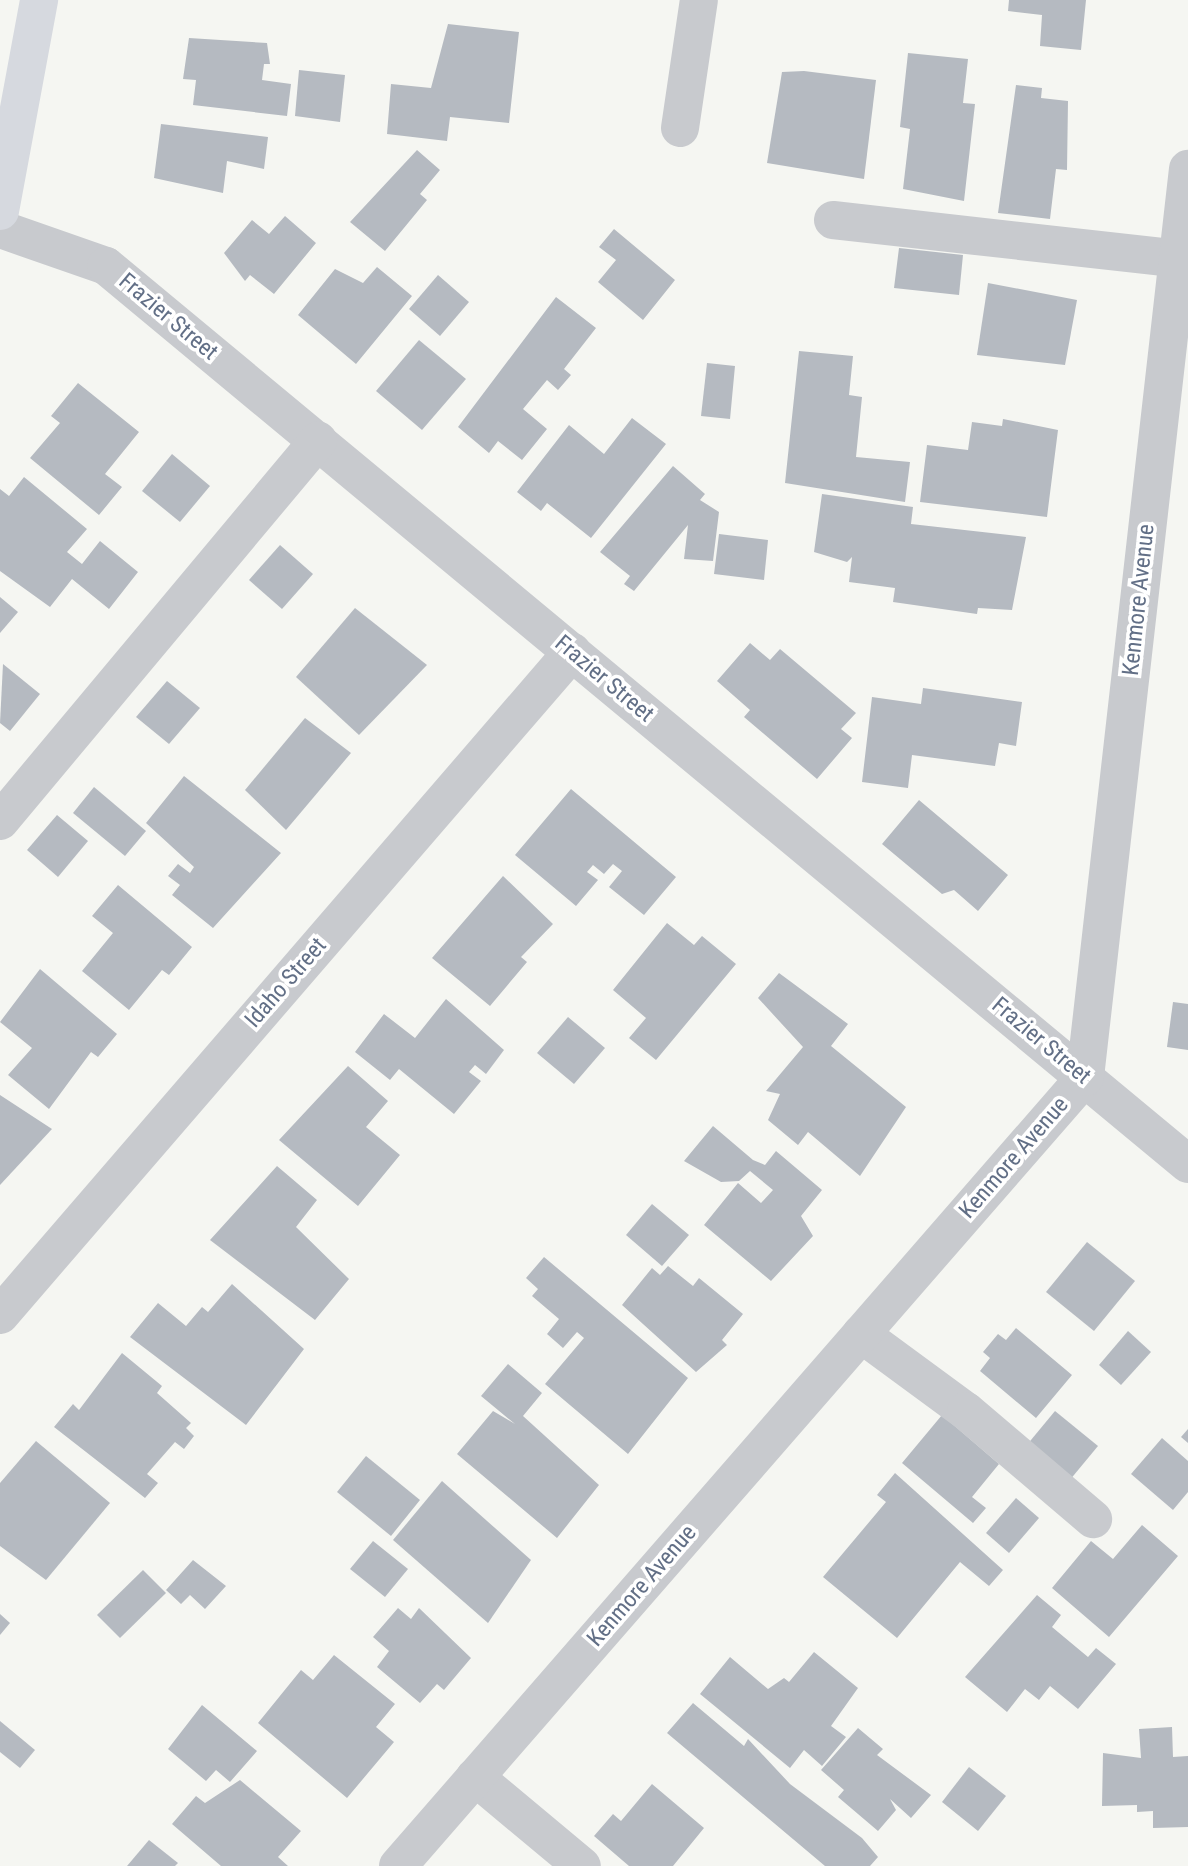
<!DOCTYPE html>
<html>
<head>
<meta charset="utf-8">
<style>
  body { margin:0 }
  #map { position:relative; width:1188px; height:1866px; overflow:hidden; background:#f5f6f2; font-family:"Roboto Condensed",sans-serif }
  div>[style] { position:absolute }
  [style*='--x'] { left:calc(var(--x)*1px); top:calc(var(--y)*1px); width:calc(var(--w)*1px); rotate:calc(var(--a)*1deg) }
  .building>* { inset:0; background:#b5bac1 }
  .minor>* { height:38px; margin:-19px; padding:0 19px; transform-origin:19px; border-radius:19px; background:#c8cace }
  .major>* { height:38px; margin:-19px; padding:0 19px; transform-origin:19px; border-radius:19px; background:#d6d9df }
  span { translate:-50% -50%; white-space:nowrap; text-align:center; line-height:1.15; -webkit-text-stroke:7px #fff; paint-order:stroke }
  .street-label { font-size:23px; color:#626f86 }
</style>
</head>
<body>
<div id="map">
  <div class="building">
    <i style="clip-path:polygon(1009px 0,1086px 0,1081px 50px,1040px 46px,1042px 15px,1008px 11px)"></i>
    <i style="clip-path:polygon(448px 24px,519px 32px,509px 123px,450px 117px,447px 141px,387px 134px,391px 84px,431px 88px)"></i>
    <i style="clip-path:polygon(189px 38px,267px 43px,270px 64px,264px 64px,262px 80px,291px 84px,287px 116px,193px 105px,196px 80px,183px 79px)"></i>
    <i style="clip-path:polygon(908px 53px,968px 59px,963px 103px,975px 104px,964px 201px,903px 189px,910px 129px,900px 127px)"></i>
    <i style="clip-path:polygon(299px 70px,345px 75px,340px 122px,295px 116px)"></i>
    <i style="clip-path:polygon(804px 71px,876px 80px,864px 179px,767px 163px,782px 72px)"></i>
    <i style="clip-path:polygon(1016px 85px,1042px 88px,1041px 98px,1068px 101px,1067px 170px,1056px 169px,1050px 219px,998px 213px)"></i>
    <i style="clip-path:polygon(161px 124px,268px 137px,264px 169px,227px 161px,223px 193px,154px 178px)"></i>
    <i style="clip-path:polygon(417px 150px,440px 170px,420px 194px,427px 200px,385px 251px,350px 222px)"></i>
    <i style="clip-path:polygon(285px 216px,316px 243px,274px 294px,250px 275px,245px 281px,224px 253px,252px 220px,269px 234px)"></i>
    <i style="clip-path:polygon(614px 229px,675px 280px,643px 320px,598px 282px,616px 260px,599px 247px)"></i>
    <i style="clip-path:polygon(899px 248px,963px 255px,959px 295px,894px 288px)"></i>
    <i style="clip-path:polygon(377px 267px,412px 296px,356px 364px,298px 315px,335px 269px,363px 283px)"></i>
    <i style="clip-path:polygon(438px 275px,469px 302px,440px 336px,409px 309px)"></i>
    <i style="clip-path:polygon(988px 283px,1077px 300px,1065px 365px,977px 355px)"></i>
    <i style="clip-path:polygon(556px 297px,596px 328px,564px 369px,571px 375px,558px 390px,547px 380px,523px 409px,547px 429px,522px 460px,498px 441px,489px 453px,458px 427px)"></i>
    <i style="clip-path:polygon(419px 340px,466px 379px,422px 430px,376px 391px)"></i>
    <i style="clip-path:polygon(799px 351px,853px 356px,849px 395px,862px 397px,856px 457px,910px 462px,905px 502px,785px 483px)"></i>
    <i style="clip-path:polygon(707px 363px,735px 366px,730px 419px,701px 416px)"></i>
    <i style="clip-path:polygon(78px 383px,139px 432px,105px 474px,122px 487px,99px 515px,30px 458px,60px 423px,51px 416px)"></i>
    <i style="clip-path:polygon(632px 418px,666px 444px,591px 538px,547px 503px,541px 511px,517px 492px,569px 425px,604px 454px)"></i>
    <i style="clip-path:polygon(1003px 419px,1058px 430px,1047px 517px,920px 502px,927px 445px,968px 450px,972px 422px,1002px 426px)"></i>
    <i style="clip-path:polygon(172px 454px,210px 486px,180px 522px,142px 491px)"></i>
    <i style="clip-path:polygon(673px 466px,705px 494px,700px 500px,719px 512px,713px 561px,684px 559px,688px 525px,634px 591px,624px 584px,630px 576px,600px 552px)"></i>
    <i style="clip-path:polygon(24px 477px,87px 529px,67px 552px,82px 564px,100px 541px,138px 572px,109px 609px,72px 579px,50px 607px,0 571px,0 489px,9px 496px)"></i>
    <i style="clip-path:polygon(822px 494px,913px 507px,911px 524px,1026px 537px,1012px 610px,978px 608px,977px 614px,893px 602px,895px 588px,849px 582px,852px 557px,847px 562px,814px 552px)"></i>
    <i style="clip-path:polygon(719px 534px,768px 540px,764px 580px,714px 574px)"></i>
    <i style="clip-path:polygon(280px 545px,313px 574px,282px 609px,249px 580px)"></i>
    <i style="clip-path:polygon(0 597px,18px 612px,0 633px)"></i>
    <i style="clip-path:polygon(355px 608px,427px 665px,359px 735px,296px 677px)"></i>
    <i style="clip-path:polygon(750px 643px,770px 660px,780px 649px,856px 713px,841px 729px,852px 738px,817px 779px,744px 717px,750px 710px,717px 681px)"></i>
    <i style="clip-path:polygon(3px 664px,40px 694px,10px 731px,0 723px)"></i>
    <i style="clip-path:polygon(167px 681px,200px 708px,169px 744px,136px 717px)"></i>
    <i style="clip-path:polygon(923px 688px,1022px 702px,1016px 746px,999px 743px,995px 766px,912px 755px,908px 788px,862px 782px,872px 697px,921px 704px)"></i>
    <i style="clip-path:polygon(305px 718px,351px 753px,286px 830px,245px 790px)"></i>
    <i style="clip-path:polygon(184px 776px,281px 853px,213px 928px,172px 895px,180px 885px,168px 876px,178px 864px,190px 873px,194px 867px,146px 823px)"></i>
    <i style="clip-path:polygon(94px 787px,146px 831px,125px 856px,73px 813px)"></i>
    <i style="clip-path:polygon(571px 789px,676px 877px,644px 915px,609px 887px,622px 871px,613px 864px,604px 874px,593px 865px,587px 872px,598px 880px,576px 906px,515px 855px)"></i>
    <i style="clip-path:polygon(919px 800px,1008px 875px,978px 911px,954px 890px,942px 894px,882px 844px)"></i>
    <i style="clip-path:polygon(57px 815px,88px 841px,58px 877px,27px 850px)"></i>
    <i style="clip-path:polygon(503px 876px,553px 924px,521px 957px,527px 962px,490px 1006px,432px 958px)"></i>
    <i style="clip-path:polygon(118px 885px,192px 947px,169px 975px,162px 970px,129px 1010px,82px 971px,113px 933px,92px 916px)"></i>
    <i style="clip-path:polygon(667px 923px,694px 945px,702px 936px,736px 964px,656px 1060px,629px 1038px,646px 1018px,613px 990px)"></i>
    <i style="clip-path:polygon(40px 969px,117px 1034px,98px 1057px,91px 1052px,49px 1109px,8px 1075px,32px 1048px,0 1022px)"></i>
    <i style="clip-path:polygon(779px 973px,848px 1024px,831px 1046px,906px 1107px,860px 1176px,808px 1132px,798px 1145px,768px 1120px,780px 1094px,766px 1091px,803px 1047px,758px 998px)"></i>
    <i style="clip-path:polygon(446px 999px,504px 1050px,486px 1074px,475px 1065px,469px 1072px,481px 1081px,454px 1114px,399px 1069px,390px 1080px,355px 1052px,384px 1014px,415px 1038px)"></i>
    <i style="clip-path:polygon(1173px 1002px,1188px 1004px,1188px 1050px,1167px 1047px)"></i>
    <i style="clip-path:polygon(568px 1017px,605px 1048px,574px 1084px,537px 1053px)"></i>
    <i style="clip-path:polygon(348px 1066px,388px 1101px,366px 1127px,400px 1155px,358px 1206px,279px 1140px)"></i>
    <i style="clip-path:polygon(0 1095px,52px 1129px,0 1185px)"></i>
    <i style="clip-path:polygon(713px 1126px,753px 1160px,765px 1165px,776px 1151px,822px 1190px,801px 1216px,813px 1236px,771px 1281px,704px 1225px,738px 1183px,761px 1203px,773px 1190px,750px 1171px,739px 1181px,721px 1182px,684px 1161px)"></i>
    <i style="clip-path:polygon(277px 1166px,317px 1200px,296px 1227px,349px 1279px,315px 1320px,210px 1240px)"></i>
    <i style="clip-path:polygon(652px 1204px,689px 1235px,662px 1266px,626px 1235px)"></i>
    <i style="clip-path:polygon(1087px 1242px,1135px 1281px,1094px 1331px,1046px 1292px)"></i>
    <i style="clip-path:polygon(544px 1257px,688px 1378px,628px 1454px,545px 1384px,584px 1338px,577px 1332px,563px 1348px,547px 1334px,559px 1319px,532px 1296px,538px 1289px,526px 1278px)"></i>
    <i style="clip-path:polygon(668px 1266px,693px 1286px,699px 1278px,743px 1314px,722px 1340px,727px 1345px,696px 1372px,622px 1305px,652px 1268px,660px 1275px)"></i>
    <i style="clip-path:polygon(232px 1284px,304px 1349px,246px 1425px,130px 1337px,158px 1303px,186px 1326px,202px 1307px,208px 1312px)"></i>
    <i style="clip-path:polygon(1016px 1328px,1072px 1375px,1036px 1418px,980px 1371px,990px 1358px,983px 1352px,998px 1334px,1006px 1340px)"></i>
    <i style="clip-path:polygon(1128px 1331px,1151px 1352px,1121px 1385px,1099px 1365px)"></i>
    <i style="clip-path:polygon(122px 1353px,162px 1386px,157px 1393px,191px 1423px,186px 1428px,194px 1436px,184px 1449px,175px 1442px,147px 1474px,158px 1483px,145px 1498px,54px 1427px,73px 1404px,79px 1410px)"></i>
    <i style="clip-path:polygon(508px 1364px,542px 1393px,523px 1416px,599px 1485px,557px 1538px,457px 1454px,493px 1411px,515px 1424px,481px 1396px)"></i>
    <i style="clip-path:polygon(1055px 1411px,1098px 1446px,1069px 1481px,1026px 1446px)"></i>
    <i style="clip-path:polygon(942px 1415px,999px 1464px,972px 1497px,986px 1508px,973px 1523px,902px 1463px)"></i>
    <i style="clip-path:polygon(1188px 1429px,1188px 1443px,1181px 1437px)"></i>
    <i style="clip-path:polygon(1162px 1438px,1188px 1461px,1188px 1492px,1173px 1510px,1131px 1474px)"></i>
    <i style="clip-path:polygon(36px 1441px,110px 1503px,46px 1580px,0 1546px,0 1483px)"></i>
    <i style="clip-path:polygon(366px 1456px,420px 1500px,391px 1536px,337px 1492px)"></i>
    <i style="clip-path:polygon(895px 1473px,1003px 1570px,989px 1586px,960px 1562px,897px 1638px,823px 1577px,886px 1502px,877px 1495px)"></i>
    <i style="clip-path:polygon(442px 1481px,531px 1560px,488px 1623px,393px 1540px)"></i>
    <i style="clip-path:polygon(1016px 1498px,1039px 1518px,1009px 1553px,986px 1533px)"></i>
    <i style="clip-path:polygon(1142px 1525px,1178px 1556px,1109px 1637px,1052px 1588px,1091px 1541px,1113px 1559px)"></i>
    <i style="clip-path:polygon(373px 1541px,408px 1569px,385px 1597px,350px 1569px)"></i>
    <i style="clip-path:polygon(193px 1560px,226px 1586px,205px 1609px,190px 1595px,181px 1604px,166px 1590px)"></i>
    <i style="clip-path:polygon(143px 1570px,166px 1593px,120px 1638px,97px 1615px)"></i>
    <i style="clip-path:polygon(1037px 1595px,1061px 1615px,1052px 1627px,1088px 1657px,1096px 1648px,1116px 1664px,1078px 1709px,1050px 1686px,1039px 1700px,1025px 1689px,1007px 1712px,965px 1677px)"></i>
    <i style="clip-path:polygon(398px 1608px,411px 1619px,419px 1608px,471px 1658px,444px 1690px,437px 1684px,420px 1703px,377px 1667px,389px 1651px,373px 1637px)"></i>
    <i style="clip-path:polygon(0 1614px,10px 1623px,0 1635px)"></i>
    <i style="clip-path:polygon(814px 1652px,858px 1688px,831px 1726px,846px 1737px,822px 1766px,804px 1750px,790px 1768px,700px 1694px,730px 1657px,768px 1689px,784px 1678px,789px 1682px)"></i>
    <i style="clip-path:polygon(334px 1655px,395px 1704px,376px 1727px,394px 1742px,347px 1798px,258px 1723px,301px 1670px,313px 1680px)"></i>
    <i style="clip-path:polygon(693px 1703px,744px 1746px,748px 1739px,790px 1784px,862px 1838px,878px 1857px,870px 1866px,825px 1866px,667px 1733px)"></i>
    <i style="clip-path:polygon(202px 1705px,257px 1751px,230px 1782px,216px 1770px,206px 1781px,168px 1749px)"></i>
    <i style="clip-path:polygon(0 1721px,35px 1750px,20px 1768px,0 1752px)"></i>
    <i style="clip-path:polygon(1172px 1727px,1173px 1757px,1188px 1756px,1188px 1827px,1153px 1828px,1153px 1811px,1137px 1812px,1137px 1805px,1102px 1806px,1103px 1753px,1141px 1758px,1139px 1729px)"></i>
    <i style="clip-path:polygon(858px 1728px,883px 1749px,877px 1755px,931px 1795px,911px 1818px,890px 1799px,896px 1810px,878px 1831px,838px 1797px,844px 1790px,821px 1770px)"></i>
    <i style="clip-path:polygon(969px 1767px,1006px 1796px,978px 1831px,942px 1802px)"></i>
    <i style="clip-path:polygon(240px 1780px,301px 1831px,278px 1857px,288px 1866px,221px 1866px,172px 1824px,196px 1796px,205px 1803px)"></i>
    <i style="clip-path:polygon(652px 1784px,704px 1828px,673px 1866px,629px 1866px,594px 1836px,613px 1814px,621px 1821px)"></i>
    <i style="clip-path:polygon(149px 1840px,178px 1863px,175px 1866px,127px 1866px)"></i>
  </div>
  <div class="minor">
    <i style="--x:680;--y:128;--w:129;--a:-81.6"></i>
    <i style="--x:833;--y:220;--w:347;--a:6.4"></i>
    <i style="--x:0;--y:229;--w:112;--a:19.2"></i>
    <i style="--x:106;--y:266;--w:1406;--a:39.69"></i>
    <i style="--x:0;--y:821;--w:496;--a:-50.1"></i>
    <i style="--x:0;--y:1315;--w:876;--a:-49.21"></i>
    <i style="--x:861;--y:1334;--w:130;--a:36.3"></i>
    <i style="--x:966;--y:1411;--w:167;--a:40.4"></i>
    <i style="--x:475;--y:1777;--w:139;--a:39.8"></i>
    <i style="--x:398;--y:1866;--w:1046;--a:-48.95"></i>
    <i style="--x:1085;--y:1077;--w:914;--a:-83.53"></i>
  </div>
  <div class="major">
    <i style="--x:0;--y:211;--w:215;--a:-79.5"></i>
  </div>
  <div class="street-label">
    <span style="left:168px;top:317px;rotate:40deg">Frazier Street</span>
    <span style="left:1139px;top:600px;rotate:-84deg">Kenmore Avenue</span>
    <span style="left:604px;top:679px;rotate:40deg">Frazier Street</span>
    <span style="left:286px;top:983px;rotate:-49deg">Idaho Street</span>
    <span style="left:1041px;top:1041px;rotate:40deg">Frazier Street</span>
    <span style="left:1014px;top:1158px;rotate:-49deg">Kenmore Avenue</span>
    <span style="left:642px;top:1586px;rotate:-49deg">Kenmore Avenue</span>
  </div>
</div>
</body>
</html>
